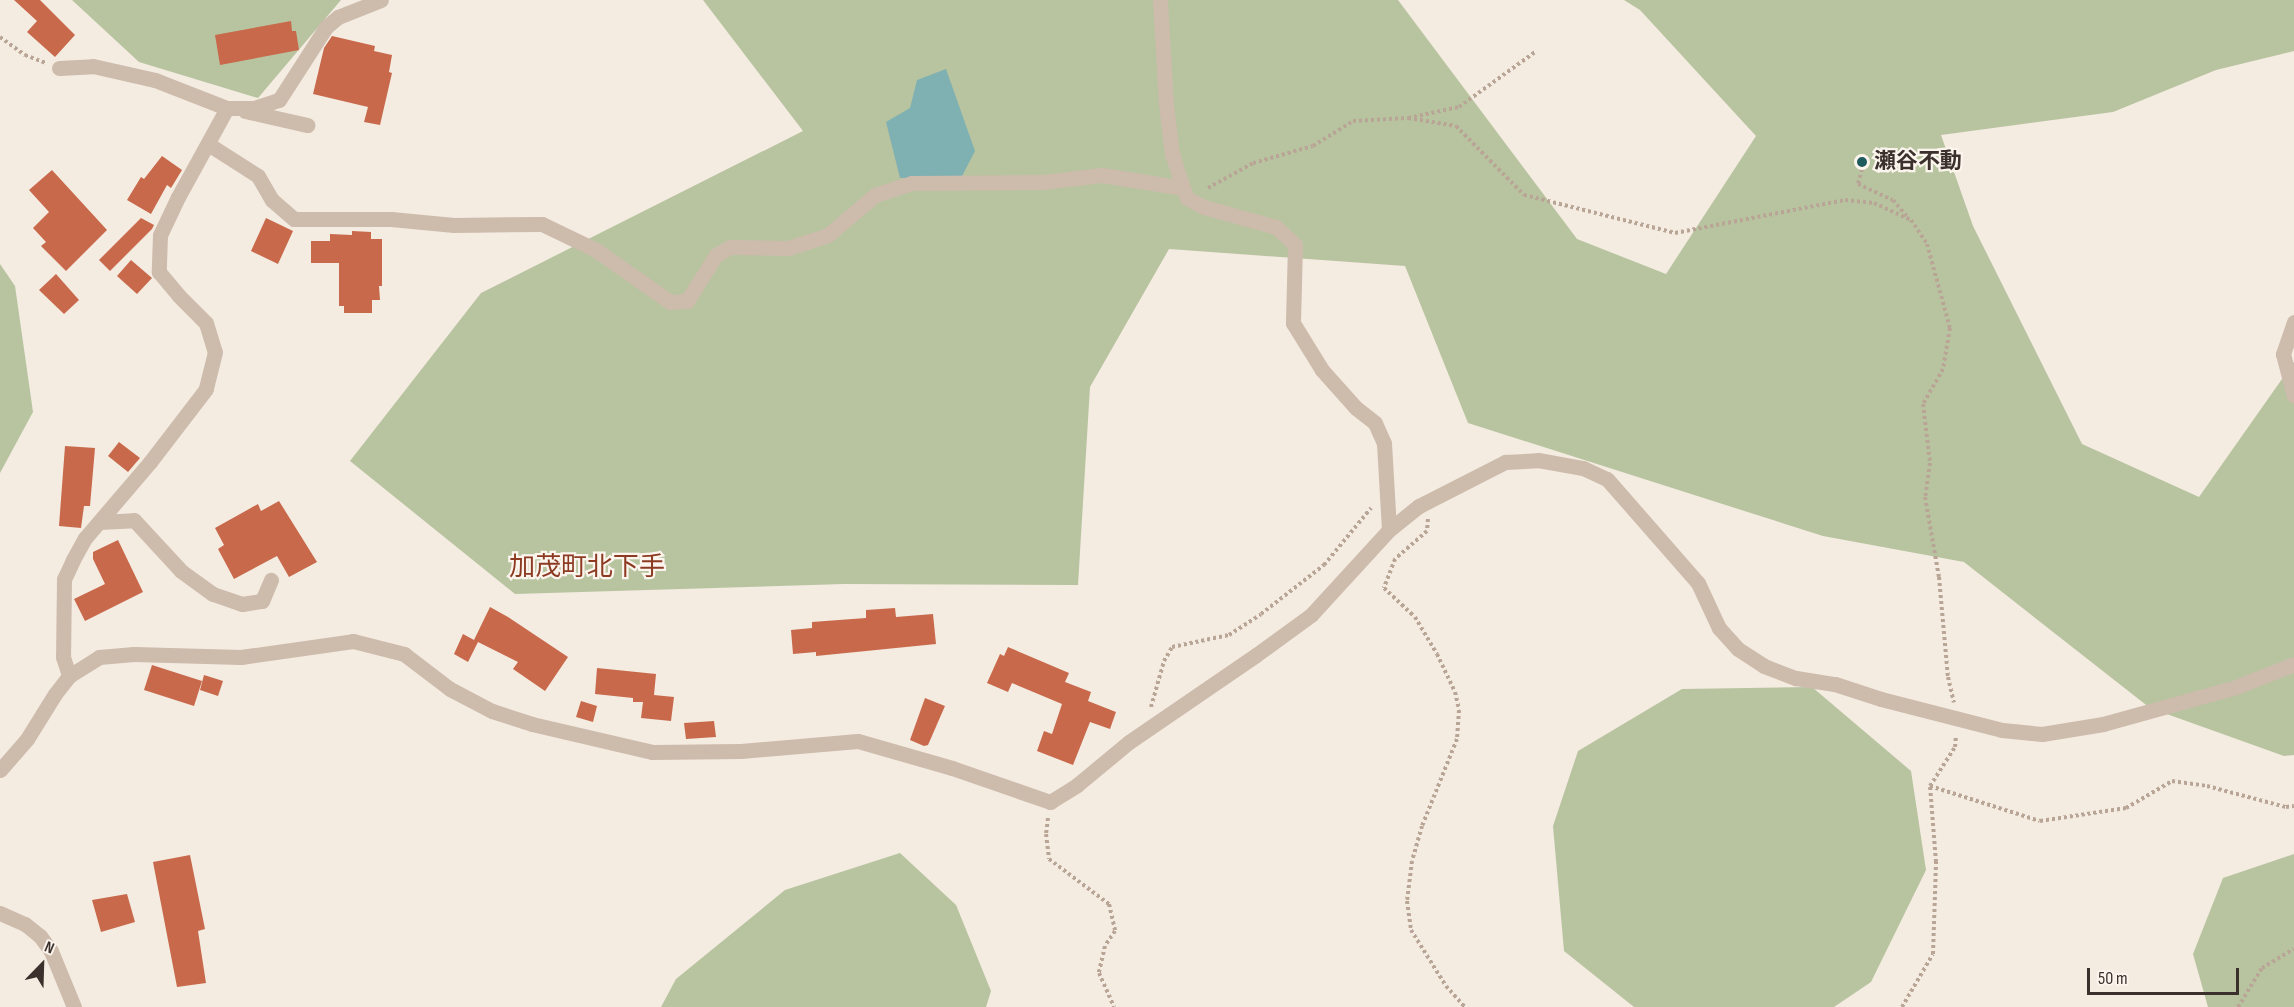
<!DOCTYPE html>
<html>
<head>
<meta charset="utf-8">
<style>
  body { margin:0 }
  #map { position:relative; width:2294px; height:1007px; overflow:hidden; background:#f4ebe1; font-family:"Sofia Sans Condensed","Noto Sans JP",sans-serif }
  div>[style] { position:absolute }
  [style*='--x'] { left:calc(var(--x)*1px); top:calc(var(--y)*1px); width:calc(var(--w)*1px); rotate:calc(var(--a)*1deg) }
  .green>* { inset:0; background:#b8c4a0 }
  .water>* { inset:0; background:#7fb0b2 }
  .building>* { inset:0; background:#c8694b }
  .path>* { height:4px; margin-top:-2px; transform-origin:0; background:repeating-linear-gradient(90deg,#b9a596 0 3px,transparent 0 6px) }
  .street>* { height:15px; margin:-7.5px; padding:0 7.5px; transform-origin:7.5px; border-radius:7.5px; background:#cdbbac }
  .dots>* { width:16px; height:16px; translate:-50% -50%; box-sizing:border-box; border:3px solid #fbf5ee; border-radius:50% }
  span { translate:-50% -50%; white-space:nowrap; text-align:center; line-height:1.15; -webkit-text-stroke:4.5px #fbf5ee; paint-order:stroke }
  .poi-label { font-size:22px; color:#3b302b; font-weight:700 }
  .left { translate:0 -50%; text-align:left }
  .quarter-label { font-size:26px; color:#8c3b22 }
  .north { position:absolute; left:12px; top:935px; width:60px; height:60px; -webkit-text-stroke:4px #fbf5ee; paint-order:stroke; rotate:23deg; font-size:16px; font-weight:700; line-height:24px; text-align:center; color:#3b302b }
  .north::after { content:''; display:block; margin:auto; width:21px; height:27px; background:#3b302b; clip-path:polygon(50% 0,100% 100%,50% 72%,0 100%) }
  .scale { position:absolute; left:2087px; top:968px; width:152px; height:27px; box-sizing:border-box; border:3px solid #3b302b; border-top:0; padding-left:8px; font-size:18px; line-height:21px; white-space:nowrap; color:#3b302b; -webkit-text-stroke:4px #fbf5ee; paint-order:stroke }
</style>
</head>
<body>
<div id="map">
  <div class="green">
    <i style="clip-path:polygon(72px 0,341px 0,258px 98px,139px 62px)"></i>
    <i style="clip-path:polygon(703px 0,1398px 0,1577px 239px,1666px 274px,1756px 136px,1640px 10px,1624px 0,2294px 0,2294px 51px,2216px 70px,2113px 112px,1941px 135px,1973px 226px,2082px 444px,2199px 497px,2294px 362px,2294px 755px,2284px 756px,2150px 708px,1964px 562px,1823px 536px,1468px 423px,1405px 266px,1169px 249px,1090px 387px,1078px 585px,844px 584px,515px 594px,350px 461px,481px 293px,803px 131px)"></i>
    <i style="clip-path:polygon(0 264px,15px 286px,33px 412px,0 473px)"></i>
    <i style="clip-path:polygon(1812px 687px,1911px 771px,1926px 870px,1871px 982px,1834px 1007px,1634px 1007px,1564px 951px,1553px 826px,1578px 751px,1682px 689px)"></i>
    <i style="clip-path:polygon(900px 853px,956px 905px,991px 991px,986px 1007px,661px 1007px,676px 979px,785px 890px)"></i>
    <i style="clip-path:polygon(2294px 854px,2294px 1007px,2208px 1007px,2193px 954px,2223px 878px)"></i>
  </div>
  <div class="water">
    <i style="clip-path:polygon(946px 69px,975px 151px,961px 178px,900px 178px,886px 122px,910px 108px,917px 80px)"></i>
  </div>
  <div class="building">
    <i style="clip-path:polygon(14px 0,40px 0,75px 35px,55px 57px,27px 32px,37px 21px)"></i>
    <i style="clip-path:polygon(291px 21px,292px 31px,296px 31px,299px 50px,220px 65px,215px 35px)"></i>
    <i style="clip-path:polygon(332px 36px,375px 46px,374px 51px,392px 55px,389px 72px,392px 73px,380px 125px,364px 122px,368px 107px,313px 94px,324px 48px)"></i>
    <i style="clip-path:polygon(162px 156px,182px 170px,171px 188px,167px 185px,151px 214px,127px 200px,141px 177px,144px 179px)"></i>
    <i style="clip-path:polygon(52px 170px,107px 230px,66px 271px,41px 246px,46px 242px,33px 228px,49px 212px,29px 190px)"></i>
    <i style="clip-path:polygon(141px 218px,154px 225px,152px 229px,110px 271px,99px 260px)"></i>
    <i style="clip-path:polygon(266px 218px,293px 231px,278px 264px,251px 251px)"></i>
    <i style="clip-path:polygon(352px 231px,371px 232px,371px 239px,382px 239px,382px 286px,379px 286px,380px 300px,372px 300px,372px 313px,344px 313px,344px 306px,339px 306px,339px 263px,311px 263px,311px 241px,330px 241px,330px 234px,352px 235px)"></i>
    <i style="clip-path:polygon(131px 260px,152px 278px,137px 294px,117px 276px)"></i>
    <i style="clip-path:polygon(56px 274px,79px 300px,64px 314px,39px 290px)"></i>
    <i style="clip-path:polygon(119px 442px,140px 458px,128px 472px,108px 456px)"></i>
    <i style="clip-path:polygon(65px 446px,95px 448px,90px 506px,84px 506px,81px 528px,59px 526px)"></i>
    <i style="clip-path:polygon(279px 501px,317px 562px,289px 577px,277px 556px,234px 579px,218px 549px,224px 545px,215px 528px,258px 504px,261px 511px)"></i>
    <i style="clip-path:polygon(118px 540px,143px 592px,85px 621px,74px 599px,105px 584px,93px 559px,93px 552px)"></i>
    <i style="clip-path:polygon(490px 607px,508px 617px,568px 657px,545px 691px,513px 669px,518px 662px,478px 642px,468px 662px,454px 654px,463px 634px,474px 640px)"></i>
    <i style="clip-path:polygon(895px 608px,896px 617px,933px 614px,936px 644px,816px 656px,816px 652px,793px 654px,791px 630px,812px 628px,812px 622px,866px 618px,866px 610px)"></i>
    <i style="clip-path:polygon(1008px 647px,1069px 673px,1065px 682px,1091px 692px,1088px 701px,1116px 712px,1110px 729px,1090px 722px,1073px 765px,1037px 751px,1044px 731px,1052px 734px,1062px 704px,1012px 683px,1008px 692px,987px 683px,1000px 654px,1004px 656px)"></i>
    <i style="clip-path:polygon(152px 665px,202px 681px,194px 706px,144px 690px)"></i>
    <i style="clip-path:polygon(597px 668px,656px 674px,654px 695px,674px 697px,671px 721px,641px 718px,643px 702px,633px 702px,633px 698px,595px 694px)"></i>
    <i style="clip-path:polygon(204px 675px,223px 681px,218px 696px,200px 690px)"></i>
    <i style="clip-path:polygon(925px 698px,945px 706px,928px 745px,924px 746px,910px 740px)"></i>
    <i style="clip-path:polygon(581px 701px,597px 706px,593px 722px,576px 717px)"></i>
    <i style="clip-path:polygon(714px 721px,716px 737px,686px 739px,684px 723px)"></i>
    <i style="clip-path:polygon(190px 855px,205px 929px,198px 931px,206px 983px,177px 987px,153px 862px)"></i>
    <i style="clip-path:polygon(127px 894px,135px 922px,101px 932px,92px 900px)"></i>
  </div>
  <div class="path">
    <i style="--x:0;--y:37;--w:31;--a:36"></i>
    <i style="--x:25;--y:55;--w:22;--a:21"></i>
    <i style="--x:1408;--y:118;--w:49;--a:9.5"></i>
    <i style="--x:1456;--y:126;--w:97;--a:45.4"></i>
    <i style="--x:1524;--y:195;--w:156;--a:14.1"></i>
    <i style="--x:1675;--y:233;--w:173;--a:-11"></i>
    <i style="--x:1845;--y:200;--w:29;--a:6"></i>
    <i style="--x:1874;--y:203;--w:41;--a:24.7"></i>
    <i style="--x:1911;--y:220;--w:29;--a:56"></i>
    <i style="--x:1927;--y:244;--w:87;--a:74.7"></i>
    <i style="--x:1950;--y:328;--w:42;--a:99.7"></i>
    <i style="--x:1943;--y:369;--w:40;--a:119.7"></i>
    <i style="--x:1923;--y:404;--w:59;--a:83.2"></i>
    <i style="--x:1930;--y:463;--w:34;--a:98"></i>
    <i style="--x:1925;--y:497;--w:81;--a:80.1"></i>
    <i style="--x:1939;--y:577;--w:100;--a:84.9"></i>
    <i style="--x:1948;--y:677;--w:26;--a:77"></i>
    <i style="--x:1862;--y:169;--w:16;--a:105"></i>
    <i style="--x:1858;--y:184;--w:38;--a:25"></i>
    <i style="--x:1893;--y:200;--w:23;--a:50"></i>
    <i style="--x:1208;--y:188;--w:51;--a:-29.1"></i>
    <i style="--x:1253;--y:163;--w:62;--a:-15.8"></i>
    <i style="--x:1313;--y:146;--w:47;--a:-32"></i>
    <i style="--x:1353;--y:121;--w:55;--a:-3.1"></i>
    <i style="--x:1408;--y:118;--w:52;--a:-12.2"></i>
    <i style="--x:1459;--y:107;--w:94;--a:-35.9"></i>
    <i style="--x:1428;--y:519;--w:12;--a:95"></i>
    <i style="--x:1427;--y:531;--w:43;--a:138.8"></i>
    <i style="--x:1395;--y:559;--w:31;--a:111"></i>
    <i style="--x:1384;--y:588;--w:42;--a:43.1"></i>
    <i style="--x:1415;--y:617;--w:43;--a:59.3"></i>
    <i style="--x:1437;--y:654;--w:42;--a:64.7"></i>
    <i style="--x:1455;--y:692;--w:18;--a:77"></i>
    <i style="--x:1459;--y:710;--w:29;--a:94"></i>
    <i style="--x:1457;--y:739;--w:94;--a:111.9"></i>
    <i style="--x:1422;--y:826;--w:36;--a:106"></i>
    <i style="--x:1412;--y:861;--w:40;--a:97.1"></i>
    <i style="--x:1407;--y:901;--w:29;--a:82"></i>
    <i style="--x:1411;--y:930;--w:66;--a:58"></i>
    <i style="--x:1446;--y:986;--w:28;--a:48"></i>
    <i style="--x:1151;--y:707;--w:48;--a:-74.2"></i>
    <i style="--x:1164;--y:661;--w:16;--a:-60"></i>
    <i style="--x:1172;--y:647;--w:58;--a:-11.9"></i>
    <i style="--x:1229;--y:635;--w:38;--a:-33"></i>
    <i style="--x:1261;--y:614;--w:80;--a:-37.9"></i>
    <i style="--x:1324;--y:565;--w:74;--a:-50.5"></i>
    <i style="--x:1930;--y:786;--w:115;--a:17.7"></i>
    <i style="--x:2040;--y:821;--w:87;--a:-8.6"></i>
    <i style="--x:2126;--y:808;--w:53;--a:-30.4"></i>
    <i style="--x:2172;--y:781;--w:35;--a:8"></i>
    <i style="--x:2207;--y:786;--w:82;--a:14.9"></i>
    <i style="--x:2286;--y:807;--w:8;--a:-7"></i>
    <i style="--x:1048;--y:818;--w:16;--a:97"></i>
    <i style="--x:1046;--y:834;--w:25;--a:83"></i>
    <i style="--x:1049;--y:859;--w:75;--a:36.9"></i>
    <i style="--x:1109;--y:904;--w:28;--a:77"></i>
    <i style="--x:1115;--y:931;--w:18;--a:124"></i>
    <i style="--x:1105;--y:946;--w:28;--a:103"></i>
    <i style="--x:1099;--y:973;--w:37;--a:66"></i>
    <i style="--x:1902;--y:1007;--w:61;--a:-59.7"></i>
    <i style="--x:1933;--y:954;--w:92;--a:-88.1"></i>
    <i style="--x:1936;--y:862;--w:76;--a:-94.5"></i>
    <i style="--x:1930;--y:786;--w:46;--a:-57.3"></i>
    <i style="--x:1955;--y:747;--w:11;--a:-85"></i>
    <i style="--x:2238;--y:1007;--w:46;--a:-58.4"></i>
    <i style="--x:2262;--y:968;--w:37;--a:-31"></i>
  </div>
  <div class="street">
    <i style="--x:1160;--y:0;--w:104;--a:86.7"></i>
    <i style="--x:1166;--y:104;--w:50;--a:83.2"></i>
    <i style="--x:1172;--y:154;--w:36;--a:72"></i>
    <i style="--x:1183;--y:188;--w:11;--a:68"></i>
    <i style="--x:1187;--y:198;--w:19;--a:28"></i>
    <i style="--x:1204;--y:207;--w:75;--a:15.5"></i>
    <i style="--x:1276;--y:227;--w:26;--a:43"></i>
    <i style="--x:1295;--y:245;--w:78;--a:91.5"></i>
    <i style="--x:1293;--y:323;--w:55;--a:58.3"></i>
    <i style="--x:1322;--y:370;--w:51;--a:48.2"></i>
    <i style="--x:1356;--y:408;--w:24;--a:38"></i>
    <i style="--x:1375;--y:423;--w:22;--a:66"></i>
    <i style="--x:1384;--y:443;--w:87;--a:86.7"></i>
    <i style="--x:59;--y:68;--w:34;--a:-3"></i>
    <i style="--x:93;--y:66;--w:64;--a:12.7"></i>
    <i style="--x:155;--y:80;--w:77;--a:21.3"></i>
    <i style="--x:227;--y:108;--w:102;--a:118.8"></i>
    <i style="--x:178;--y:197;--w:42;--a:115.3"></i>
    <i style="--x:160;--y:235;--w:37;--a:92"></i>
    <i style="--x:159;--y:272;--w:31;--a:50"></i>
    <i style="--x:179;--y:296;--w:38;--a:45"></i>
    <i style="--x:206;--y:323;--w:30;--a:73"></i>
    <i style="--x:215;--y:352;--w:38;--a:104"></i>
    <i style="--x:206;--y:389;--w:92;--a:127.5"></i>
    <i style="--x:150;--y:462;--w:100;--a:130.5"></i>
    <i style="--x:85;--y:538;--w:25;--a:119"></i>
    <i style="--x:73;--y:560;--w:21;--a:115"></i>
    <i style="--x:64;--y:579;--w:78;--a:90.7"></i>
    <i style="--x:63;--y:657;--w:20;--a:72"></i>
    <i style="--x:227;--y:108;--w:27;--a:0"></i>
    <i style="--x:254;--y:108;--w:26;--a:-18"></i>
    <i style="--x:279;--y:100;--w:87;--a:-57.2"></i>
    <i style="--x:326;--y:27;--w:16;--a:-40"></i>
    <i style="--x:338;--y:17;--w:46;--a:-21.6"></i>
    <i style="--x:245;--y:111;--w:64;--a:12.7"></i>
    <i style="--x:208;--y:144;--w:59;--a:32.6"></i>
    <i style="--x:258;--y:176;--w:28;--a:60"></i>
    <i style="--x:272;--y:200;--w:29;--a:41"></i>
    <i style="--x:294;--y:219;--w:97;--a:0"></i>
    <i style="--x:391;--y:219;--w:63;--a:5.4"></i>
    <i style="--x:454;--y:225;--w:88;--a:-0.7"></i>
    <i style="--x:542;--y:224;--w:60;--a:25.7"></i>
    <i style="--x:596;--y:250;--w:90;--a:35.1"></i>
    <i style="--x:670;--y:302;--w:17;--a:-3"></i>
    <i style="--x:687;--y:301;--w:54;--a:-57.8"></i>
    <i style="--x:716;--y:255;--w:16;--a:-30"></i>
    <i style="--x:730;--y:247;--w:58;--a:1"></i>
    <i style="--x:788;--y:248;--w:42;--a:-18"></i>
    <i style="--x:828;--y:235;--w:62;--a:-40.4"></i>
    <i style="--x:875;--y:195;--w:39;--a:-18"></i>
    <i style="--x:912;--y:183;--w:131;--a:-0.4"></i>
    <i style="--x:1043;--y:182;--w:59;--a:-6.8"></i>
    <i style="--x:1102;--y:175;--w:82;--a:9.1"></i>
    <i style="--x:2294;--y:322;--w:34;--a:109"></i>
    <i style="--x:2283;--y:354;--w:43;--a:75.3"></i>
    <i style="--x:99;--y:522;--w:35;--a:-3"></i>
    <i style="--x:134;--y:520;--w:69;--a:47.3"></i>
    <i style="--x:181;--y:571;--w:39;--a:36"></i>
    <i style="--x:213;--y:594;--w:31;--a:19"></i>
    <i style="--x:242;--y:604;--w:20;--a:-9"></i>
    <i style="--x:262;--y:601;--w:23;--a:-67"></i>
    <i style="--x:0;--y:770;--w:41;--a:-48.9"></i>
    <i style="--x:27;--y:739;--w:53;--a:-58.1"></i>
    <i style="--x:55;--y:694;--w:23;--a:-52"></i>
    <i style="--x:69;--y:676;--w:36;--a:-32"></i>
    <i style="--x:99;--y:657;--w:35;--a:-5"></i>
    <i style="--x:134;--y:654;--w:107;--a:1.6"></i>
    <i style="--x:241;--y:657;--w:113;--a:-8.1"></i>
    <i style="--x:353;--y:641;--w:53;--a:14.3"></i>
    <i style="--x:404;--y:654;--w:58;--a:37.3"></i>
    <i style="--x:450;--y:689;--w:47;--a:27.6"></i>
    <i style="--x:492;--y:711;--w:42;--a:18"></i>
    <i style="--x:532;--y:724;--w:123;--a:13.1"></i>
    <i style="--x:652;--y:752;--w:89;--a:-0.6"></i>
    <i style="--x:741;--y:751;--w:117;--a:-4.9"></i>
    <i style="--x:858;--y:741;--w:98;--a:16"></i>
    <i style="--x:952;--y:768;--w:104;--a:19.1"></i>
    <i style="--x:1050;--y:802;--w:32;--a:-32"></i>
    <i style="--x:1077;--y:785;--w:67;--a:-39.6"></i>
    <i style="--x:1129;--y:742;--w:154;--a:-34.4"></i>
    <i style="--x:1256;--y:655;--w:68;--a:-36"></i>
    <i style="--x:1311;--y:615;--w:115;--a:-47.5"></i>
    <i style="--x:1389;--y:530;--w:38;--a:-39"></i>
    <i style="--x:1419;--y:506;--w:97;--a:-27.1"></i>
    <i style="--x:1505;--y:462;--w:33;--a:-3"></i>
    <i style="--x:1538;--y:460;--w:46;--a:10.1"></i>
    <i style="--x:1583;--y:468;--w:26;--a:25"></i>
    <i style="--x:1607;--y:479;--w:138;--a:48.8"></i>
    <i style="--x:1698;--y:583;--w:50;--a:65"></i>
    <i style="--x:1719;--y:628;--w:28;--a:48"></i>
    <i style="--x:1738;--y:649;--w:31;--a:33"></i>
    <i style="--x:1764;--y:666;--w:34;--a:21"></i>
    <i style="--x:1796;--y:678;--w:39;--a:9"></i>
    <i style="--x:1835;--y:684;--w:48;--a:18.1"></i>
    <i style="--x:1881;--y:699;--w:125;--a:14.4"></i>
    <i style="--x:2002;--y:730;--w:40;--a:5.7"></i>
    <i style="--x:2042;--y:734;--w:62;--a:-9.3"></i>
    <i style="--x:2103;--y:724;--w:138;--a:-15.5"></i>
    <i style="--x:2236;--y:687;--w:62;--a:-21.6"></i>
    <i style="--x:0;--y:913;--w:27;--a:24"></i>
    <i style="--x:25;--y:924;--w:19;--a:39"></i>
    <i style="--x:40;--y:936;--w:19;--a:54"></i>
    <i style="--x:51;--y:951;--w:61;--a:67.7"></i>
  </div>
  <div class="dots">
    <i style="left:1862px;top:162px;background:#1f5a5e"></i>
  </div>
  <div class="poi-label">
    <span class="left" style="left:1874px;top:162px">瀬谷不動</span>
  </div>
  <div class="quarter-label">
    <span style="left:587px;top:568px">加茂町北下手</span>
  </div>
  <div class="north">N</div>
  <div class="scale">50 m</div>
</div>
</body>
</html>
